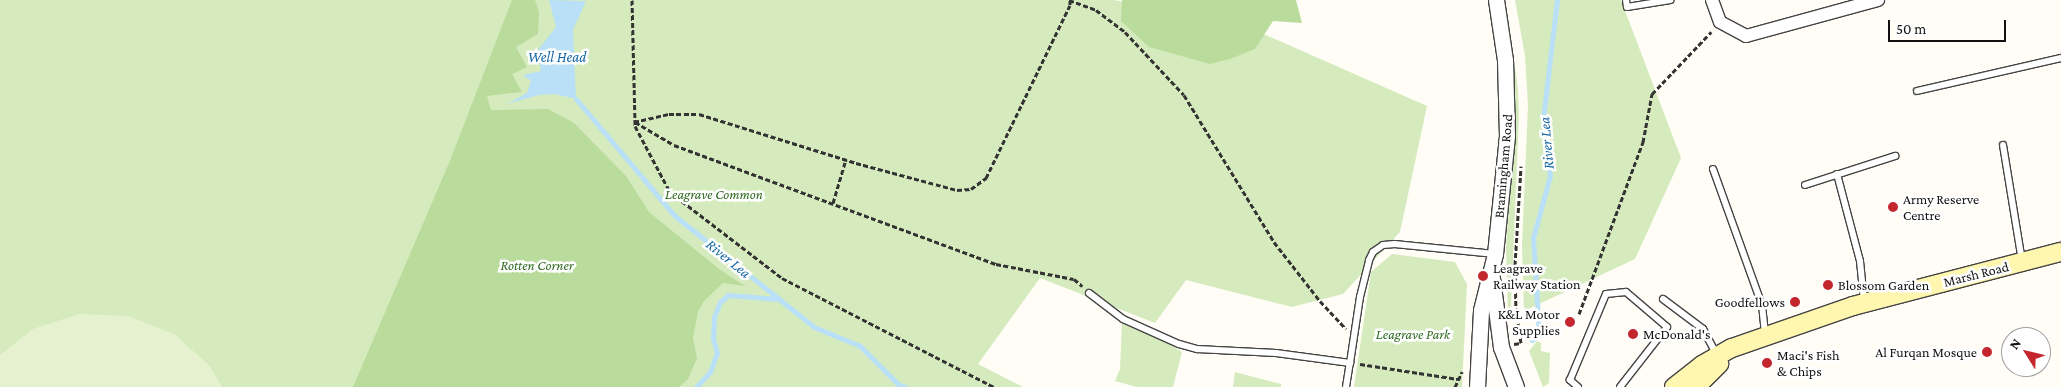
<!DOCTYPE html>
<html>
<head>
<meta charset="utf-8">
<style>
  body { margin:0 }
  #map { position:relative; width:2061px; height:387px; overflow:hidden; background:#fffdf5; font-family:"Crimson Pro",serif }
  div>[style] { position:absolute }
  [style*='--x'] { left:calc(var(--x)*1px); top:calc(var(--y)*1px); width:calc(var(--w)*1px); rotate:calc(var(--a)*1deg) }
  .green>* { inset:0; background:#d5ebbd }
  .forest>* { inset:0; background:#b9dc9c }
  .pitch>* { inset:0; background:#e6f2cf }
  .water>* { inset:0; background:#b9e0f7 }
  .stream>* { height:5px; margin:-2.5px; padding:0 2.5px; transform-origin:2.5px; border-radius:2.5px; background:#b9e0f7 }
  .path>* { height:3px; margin-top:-1.5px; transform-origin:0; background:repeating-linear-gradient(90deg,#333 0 5px,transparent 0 7.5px) }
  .roads { filter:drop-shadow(1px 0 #444) drop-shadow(-1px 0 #444) drop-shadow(0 1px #444) drop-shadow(0 -1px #444) }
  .service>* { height:6px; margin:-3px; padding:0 3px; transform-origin:3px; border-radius:3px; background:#fff }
  .minor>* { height:12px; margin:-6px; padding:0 6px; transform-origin:6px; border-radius:6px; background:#fff }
  .tertiary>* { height:15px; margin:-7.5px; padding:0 7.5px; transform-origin:7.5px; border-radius:7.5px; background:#fff }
  .secondary>* { height:18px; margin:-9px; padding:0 9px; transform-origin:9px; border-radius:9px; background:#fff6b0 }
  .dots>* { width:14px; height:14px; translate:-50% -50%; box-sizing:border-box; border:2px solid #fff; border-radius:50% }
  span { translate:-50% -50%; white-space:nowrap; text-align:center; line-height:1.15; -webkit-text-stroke:5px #fff; paint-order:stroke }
  .street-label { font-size:14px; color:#111 }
  .park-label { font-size:14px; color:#2f6b1f; font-style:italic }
  .poi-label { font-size:14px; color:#111 }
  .left { translate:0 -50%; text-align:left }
  .right { translate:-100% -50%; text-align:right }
  .water-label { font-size:15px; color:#1768a6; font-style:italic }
  .north { position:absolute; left:2001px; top:327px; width:50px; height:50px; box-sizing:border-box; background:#fff; border:1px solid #a0a0a0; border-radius:50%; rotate:306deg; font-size:14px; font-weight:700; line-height:20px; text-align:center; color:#111 }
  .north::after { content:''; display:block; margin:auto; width:18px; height:22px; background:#c4262e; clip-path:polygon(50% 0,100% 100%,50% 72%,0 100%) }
  .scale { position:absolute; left:1888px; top:20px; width:118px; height:22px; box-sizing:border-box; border:2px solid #111; border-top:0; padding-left:6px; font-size:15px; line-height:18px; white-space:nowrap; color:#111; -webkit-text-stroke:4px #fff; paint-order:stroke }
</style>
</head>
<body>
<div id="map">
  <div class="green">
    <i style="clip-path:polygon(0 0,1114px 0,1241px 24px,1427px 106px,1400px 232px,1343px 294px,1292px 307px,1186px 280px,1155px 323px,1040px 278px,978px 364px,1023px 387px,0 387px)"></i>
    <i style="clip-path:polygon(1501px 0,1505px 0,1508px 17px,1518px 89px,1519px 115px,1511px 305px,1508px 315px,1506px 246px,1513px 158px,1514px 108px)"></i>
    <i style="clip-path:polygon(1515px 0,1621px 0,1681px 158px,1635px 259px,1524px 311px,1522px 245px,1528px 105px,1525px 56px)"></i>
    <i style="clip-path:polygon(1392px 254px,1455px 262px,1467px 284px,1462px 387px,1354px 387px,1371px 272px)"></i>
    <i style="clip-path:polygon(1122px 323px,1156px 336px,1182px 352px,1173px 387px,1137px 387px,1115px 381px,1120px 369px)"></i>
    <i style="clip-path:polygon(1537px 341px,1541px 343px,1541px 351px,1550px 353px,1549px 383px,1543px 387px,1529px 351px)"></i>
    <i style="clip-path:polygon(1235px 372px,1281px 384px,1281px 387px,1233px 387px)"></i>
  </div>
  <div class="forest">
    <i style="clip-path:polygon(512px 0,535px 0,539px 12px,538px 34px,516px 47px,527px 67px,512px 74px,522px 92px,487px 96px,491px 110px,548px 109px,574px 123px,626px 176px,649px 212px,719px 269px,745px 286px,723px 283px,704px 301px,698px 312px,693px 338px,697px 358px,688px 379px,679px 387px,353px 387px,449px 163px)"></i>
    <i style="clip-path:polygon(1122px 0,1296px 0,1302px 23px,1273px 21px,1255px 49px,1230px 59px,1210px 64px,1149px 47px,1121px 21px)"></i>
  </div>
  <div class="pitch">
    <i style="clip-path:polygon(79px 314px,128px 316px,174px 334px,210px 366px,222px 387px,0 387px,0 355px,33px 329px)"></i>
  </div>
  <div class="water">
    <i style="clip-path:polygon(549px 0,586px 1px,573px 30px,576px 99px,554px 94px,539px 95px,507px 104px,527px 93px,531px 81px,523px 75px,541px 71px,537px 51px,556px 27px)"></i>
  </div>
  <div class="stream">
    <i style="--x:576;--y:99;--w:153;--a:49.8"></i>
    <i style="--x:675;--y:216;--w:178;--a:38.6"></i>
    <i style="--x:814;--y:327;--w:50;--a:22.4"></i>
    <i style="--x:860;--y:346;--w:54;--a:45"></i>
    <i style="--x:898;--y:384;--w:8;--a:23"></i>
    <i style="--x:1532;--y:340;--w:9;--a:-36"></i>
    <i style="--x:1539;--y:335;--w:97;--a:-93.5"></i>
    <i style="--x:1533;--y:238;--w:64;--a:-74.7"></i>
    <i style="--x:1550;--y:176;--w:57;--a:-97"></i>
    <i style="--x:1543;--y:119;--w:120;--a:-83.3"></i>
    <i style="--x:696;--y:387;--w:21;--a:-47"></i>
    <i style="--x:710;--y:372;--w:20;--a:-70"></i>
    <i style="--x:717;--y:353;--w:16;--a:-105"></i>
    <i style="--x:713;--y:338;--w:21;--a:-87"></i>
    <i style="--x:714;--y:317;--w:16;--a:-68"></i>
    <i style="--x:720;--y:302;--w:11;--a:-41"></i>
    <i style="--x:728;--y:295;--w:50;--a:4.6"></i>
  </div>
  <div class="path">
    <i style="--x:632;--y:0;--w:126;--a:88.6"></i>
    <i style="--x:635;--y:126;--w:75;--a:62.1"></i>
    <i style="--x:670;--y:192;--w:141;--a:37.5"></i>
    <i style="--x:782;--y:278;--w:238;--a:27.2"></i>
    <i style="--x:1069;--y:0;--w:29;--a:20"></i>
    <i style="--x:1096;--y:10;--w:36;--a:37"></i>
    <i style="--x:1125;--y:32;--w:86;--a:46.9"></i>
    <i style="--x:1184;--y:95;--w:172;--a:58.5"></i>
    <i style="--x:1274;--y:242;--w:75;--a:52.1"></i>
    <i style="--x:1320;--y:301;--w:38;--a:47"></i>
    <i style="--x:634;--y:122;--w:36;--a:-13"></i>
    <i style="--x:669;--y:114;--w:30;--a:0"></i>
    <i style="--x:699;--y:114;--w:164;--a:17.3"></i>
    <i style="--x:856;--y:163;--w:105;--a:15"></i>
    <i style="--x:957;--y:190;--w:14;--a:-4"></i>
    <i style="--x:971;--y:189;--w:19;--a:-36"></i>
    <i style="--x:986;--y:178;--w:192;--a:-64.1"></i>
    <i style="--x:1070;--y:5;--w:5;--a:-90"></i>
    <i style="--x:635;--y:122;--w:45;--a:30.5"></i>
    <i style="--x:674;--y:145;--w:343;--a:20.3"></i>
    <i style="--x:996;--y:264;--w:79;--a:10.9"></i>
    <i style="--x:1074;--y:279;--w:11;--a:41"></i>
    <i style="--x:833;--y:203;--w:46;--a:-73.5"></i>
    <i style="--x:1579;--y:314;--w:184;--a:-69.6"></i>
    <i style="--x:1643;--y:142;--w:49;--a:-79.4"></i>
    <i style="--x:1652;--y:94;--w:86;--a:-46.4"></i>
    <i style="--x:1514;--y:344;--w:7;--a:-8"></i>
    <i style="--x:1521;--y:343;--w:30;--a:-99"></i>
    <i style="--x:1516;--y:313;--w:48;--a:-91.2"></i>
    <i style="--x:1515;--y:265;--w:99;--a:-86.5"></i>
    <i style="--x:1360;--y:364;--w:99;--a:8.7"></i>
    <i style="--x:1455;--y:387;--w:17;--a:-65"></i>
  </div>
  <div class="roads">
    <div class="service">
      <i style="--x:1626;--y:0;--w:7;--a:82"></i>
      <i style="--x:1627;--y:7;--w:44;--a:-9.2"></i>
      <i style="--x:1917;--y:91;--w:148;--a:-12.9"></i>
      <i style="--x:2003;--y:145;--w:118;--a:80.7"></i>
      <i style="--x:1713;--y:169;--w:145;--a:70.2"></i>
      <i style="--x:1762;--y:305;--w:30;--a:84"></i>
      <i style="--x:1837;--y:174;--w:90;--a:75.2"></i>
      <i style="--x:1860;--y:261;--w:40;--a:84.3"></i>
      <i style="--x:1805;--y:185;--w:95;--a:-17.9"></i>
      <i style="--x:1089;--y:293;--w:43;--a:37.4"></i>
      <i style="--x:1123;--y:319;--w:61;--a:24.1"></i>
      <i style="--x:1179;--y:344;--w:19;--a:16"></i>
      <i style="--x:1197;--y:349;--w:79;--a:2.9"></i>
      <i style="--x:1276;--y:353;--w:75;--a:7.7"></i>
      <i style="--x:1350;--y:363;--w:67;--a:-81.4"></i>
      <i style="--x:1360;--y:297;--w:38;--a:-76"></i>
      <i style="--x:1369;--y:260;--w:9;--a:-63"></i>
      <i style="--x:1373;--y:252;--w:12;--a:-35"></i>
      <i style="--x:1383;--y:245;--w:12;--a:-5"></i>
      <i style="--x:1395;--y:244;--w:100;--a:5.7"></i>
      <i style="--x:1663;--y:299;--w:50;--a:36.9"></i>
      <i style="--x:1703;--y:329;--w:30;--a:62"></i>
      <i style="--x:1346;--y:387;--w:24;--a:-81"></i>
      <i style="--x:1578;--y:387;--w:11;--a:-139"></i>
      <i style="--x:1570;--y:380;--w:93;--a:-67.3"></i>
      <i style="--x:1606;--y:294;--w:20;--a:-6"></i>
      <i style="--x:1626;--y:292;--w:54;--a:40.5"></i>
      <i style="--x:1667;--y:327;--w:76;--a:128.1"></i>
    </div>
    <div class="minor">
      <i style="--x:1712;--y:0;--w:23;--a:70"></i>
      <i style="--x:1720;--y:22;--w:30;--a:28"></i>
      <i style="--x:1746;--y:36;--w:137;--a:-15.3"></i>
    </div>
    <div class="tertiary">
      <i style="--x:1492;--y:278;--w:70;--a:82.6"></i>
      <i style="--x:1501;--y:347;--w:43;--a:69.4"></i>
      <i style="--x:1477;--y:387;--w:77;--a:-87"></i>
      <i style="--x:1481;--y:310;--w:58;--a:-76"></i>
      <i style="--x:1495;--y:254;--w:119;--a:-84.2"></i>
      <i style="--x:1507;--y:136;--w:76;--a:-91.5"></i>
      <i style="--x:1505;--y:60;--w:61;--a:-98.5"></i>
    </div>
    <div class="secondary">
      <i style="--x:1674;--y:387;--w:36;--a:-38"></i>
      <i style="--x:1702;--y:365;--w:34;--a:-30"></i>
      <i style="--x:1732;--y:348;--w:128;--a:-19.1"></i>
      <i style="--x:1853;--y:306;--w:215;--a:-14.6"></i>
      <i style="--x:1696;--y:387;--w:33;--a:-45"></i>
    </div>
  </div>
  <div class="dots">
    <i style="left:1893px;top:207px;background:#c4262e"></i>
    <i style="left:1483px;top:276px;background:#c4262e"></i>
    <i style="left:1828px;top:285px;background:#c4262e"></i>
    <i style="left:1795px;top:302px;background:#c4262e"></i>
    <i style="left:1570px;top:322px;background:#c4262e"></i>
    <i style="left:1633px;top:334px;background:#c4262e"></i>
    <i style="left:1987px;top:352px;background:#c4262e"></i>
    <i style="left:1767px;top:363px;background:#c4262e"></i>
  </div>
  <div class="street-label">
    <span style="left:1503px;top:166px;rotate:-85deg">Bramingham Road</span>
    <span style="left:1976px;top:274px;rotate:-14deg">Marsh Road</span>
  </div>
  <div class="park-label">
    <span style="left:714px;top:194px">Leagrave Common</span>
    <span style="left:537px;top:265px">Rotten Corner</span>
    <span style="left:1413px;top:334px">Leagrave Park</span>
  </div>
  <div class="poi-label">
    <span class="left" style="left:1903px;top:207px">Army Reserve<br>Centre</span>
    <span class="left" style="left:1493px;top:276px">Leagrave<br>Railway Station</span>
    <span class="left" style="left:1838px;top:285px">Blossom Garden</span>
    <span class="right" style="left:1785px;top:302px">Goodfellows</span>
    <span class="right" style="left:1560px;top:322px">K&amp;L Motor<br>Supplies</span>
    <span class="left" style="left:1643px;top:334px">McDonald's</span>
    <span class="right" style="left:1977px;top:352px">Al Furqan Mosque</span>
    <span class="left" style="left:1777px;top:363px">Maci's Fish<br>&amp; Chips</span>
  </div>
  <div class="water-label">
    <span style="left:557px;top:58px">Well Head</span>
    <span style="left:1547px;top:143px;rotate:-95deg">River Lea</span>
    <span style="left:728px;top:259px;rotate:39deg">River Lea</span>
  </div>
  <div class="north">N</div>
  <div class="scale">50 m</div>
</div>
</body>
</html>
